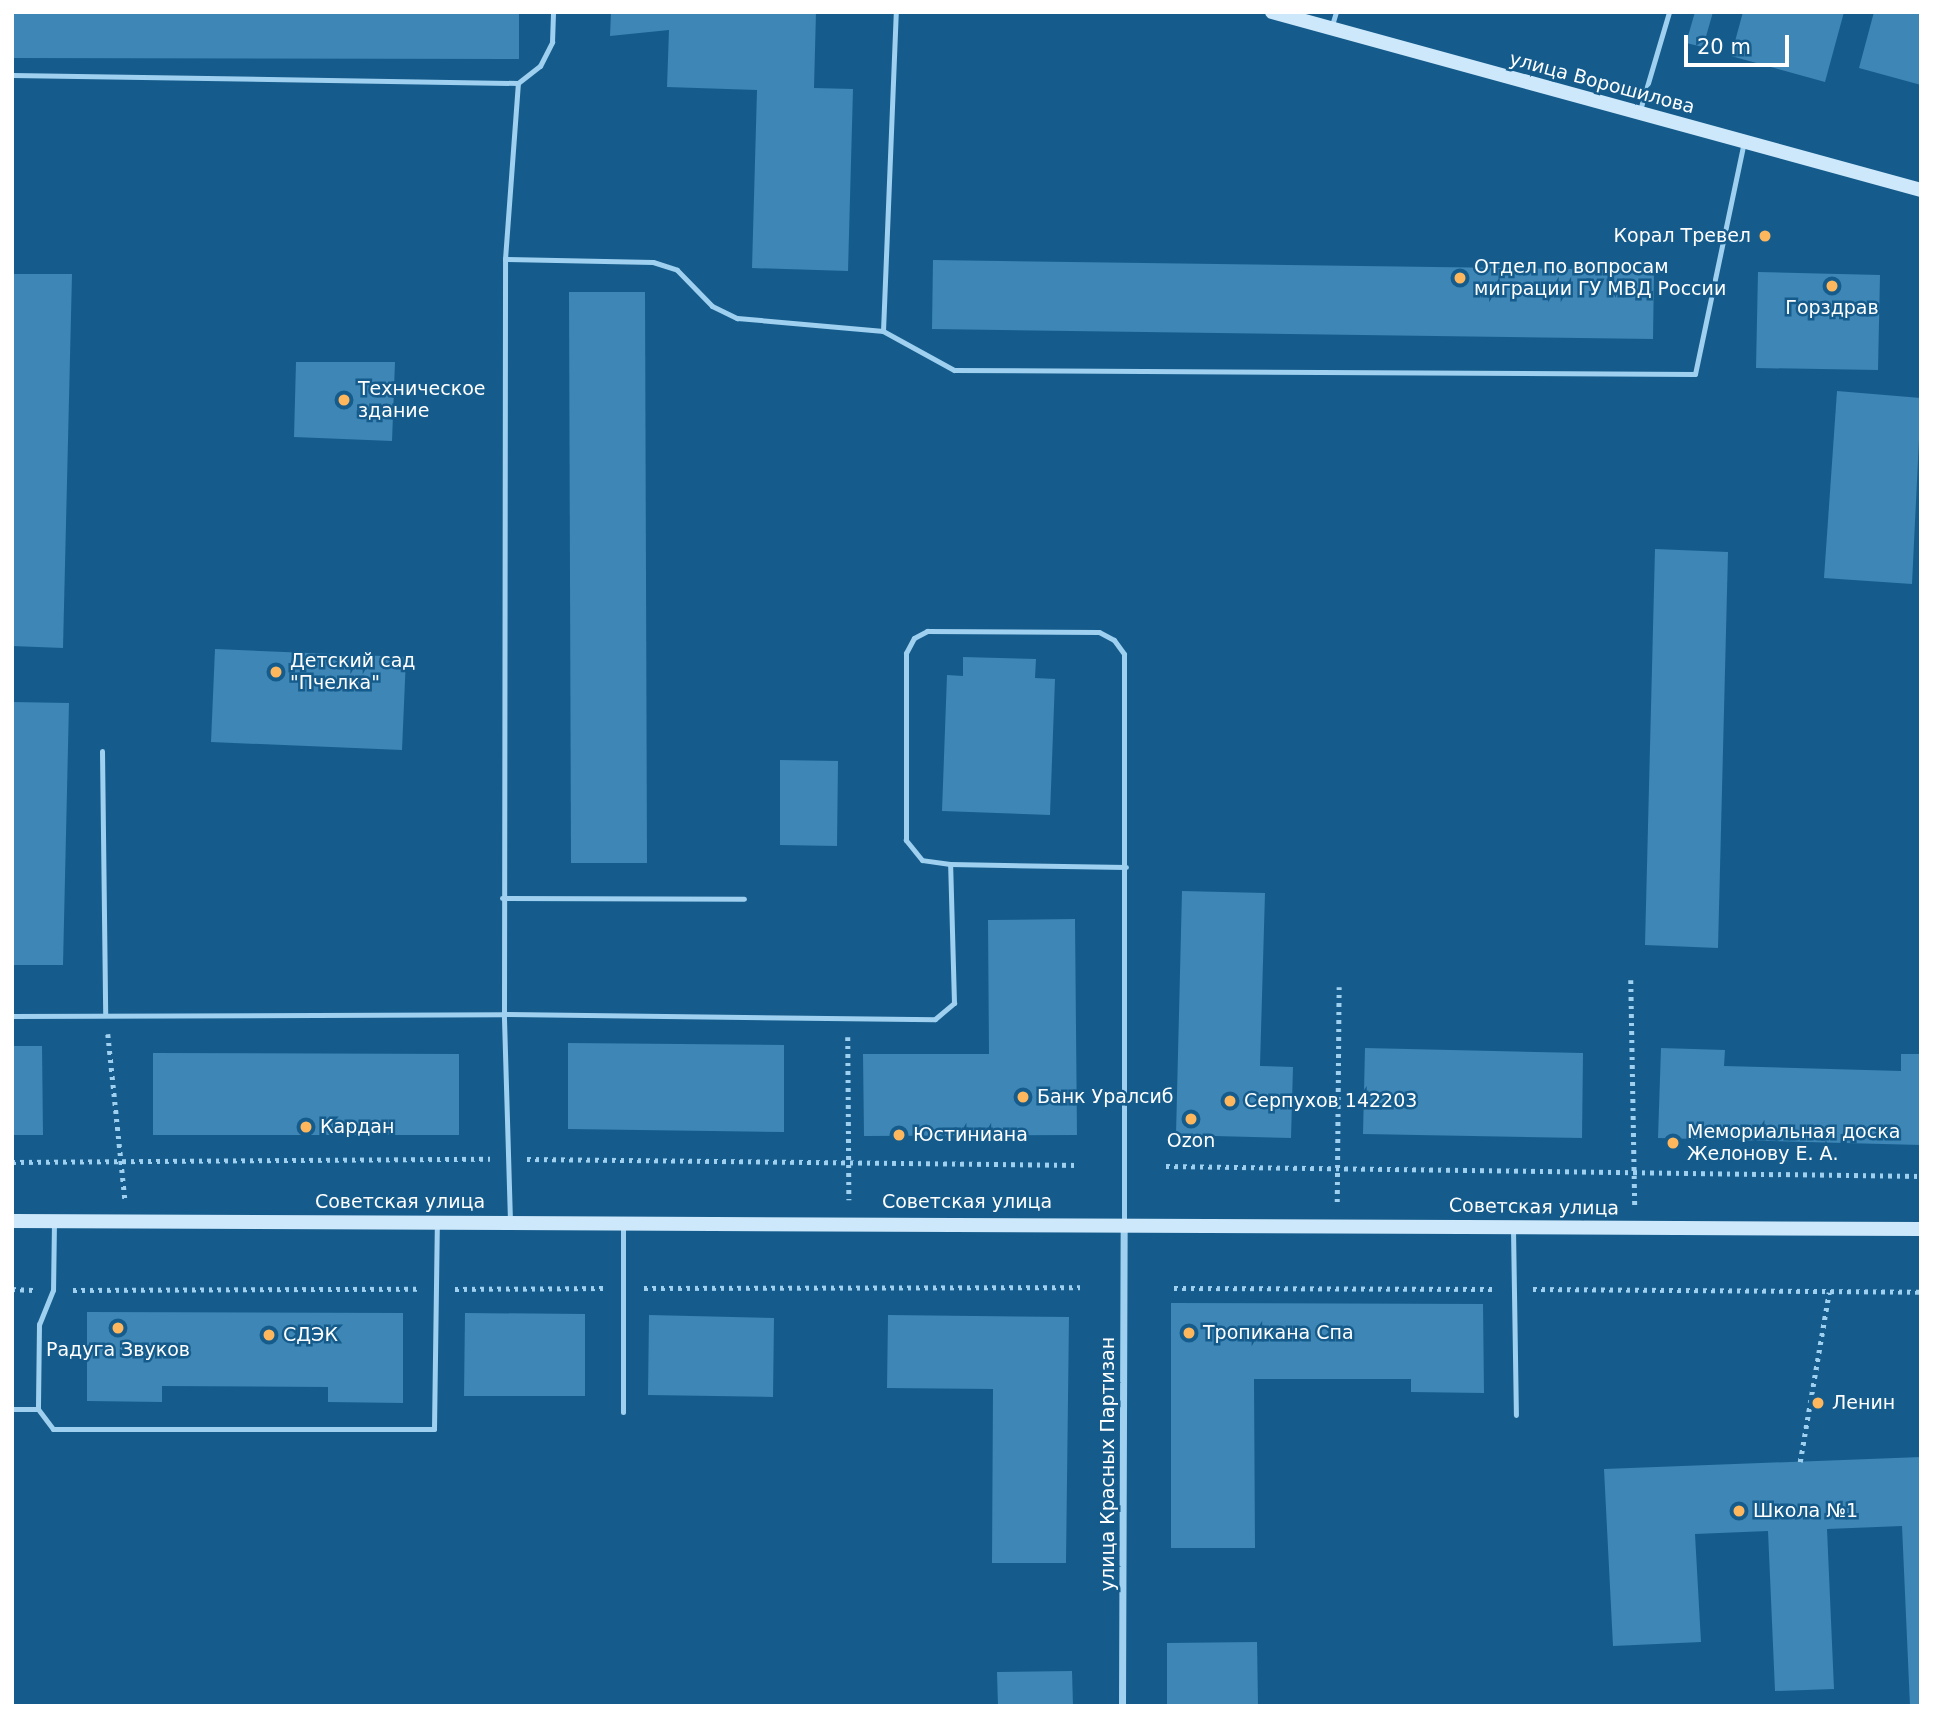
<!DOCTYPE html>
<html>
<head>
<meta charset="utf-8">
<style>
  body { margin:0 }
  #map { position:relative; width:1933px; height:1718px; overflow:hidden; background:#155c8c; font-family:"DejaVu Sans",sans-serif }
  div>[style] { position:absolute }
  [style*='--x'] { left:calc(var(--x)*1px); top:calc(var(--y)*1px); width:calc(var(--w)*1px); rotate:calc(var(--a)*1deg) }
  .building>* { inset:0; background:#3d86b5 }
  .path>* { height:4.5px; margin-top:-2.25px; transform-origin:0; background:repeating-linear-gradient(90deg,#9fd0f0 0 3.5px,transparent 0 8.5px) }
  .lane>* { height:5px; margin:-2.5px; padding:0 2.5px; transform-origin:2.5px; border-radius:2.5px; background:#9fd0f0 }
  .street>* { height:7px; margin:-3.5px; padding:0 3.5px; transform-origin:3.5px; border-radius:3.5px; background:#9fd0f0 }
  .secondary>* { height:14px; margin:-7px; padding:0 7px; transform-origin:7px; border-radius:7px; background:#cde8fb }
  .dots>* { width:19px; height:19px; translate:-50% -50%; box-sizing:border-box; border:4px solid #155c8c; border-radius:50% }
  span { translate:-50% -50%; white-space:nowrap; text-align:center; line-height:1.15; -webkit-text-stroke:5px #155c8c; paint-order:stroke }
  .street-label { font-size:19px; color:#fff }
  .poi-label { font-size:19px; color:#fff }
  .right { translate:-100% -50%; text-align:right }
  .left { translate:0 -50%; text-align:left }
  .frame { position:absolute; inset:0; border:14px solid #fff; pointer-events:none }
  .scale { position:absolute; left:1684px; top:35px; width:105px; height:32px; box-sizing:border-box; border:4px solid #fff; border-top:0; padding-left:9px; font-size:21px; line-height:24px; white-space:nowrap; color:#fff; -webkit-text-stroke:5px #155c8c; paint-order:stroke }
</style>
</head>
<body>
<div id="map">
  <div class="building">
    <i style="clip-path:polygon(12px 12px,519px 12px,519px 59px,12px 58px)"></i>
    <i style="clip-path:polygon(611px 12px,816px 12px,814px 88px,853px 89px,848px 271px,752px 268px,757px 90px,667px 87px,669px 30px,610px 36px)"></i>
    <i style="clip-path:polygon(1695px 12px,1713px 12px,1703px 47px,1686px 43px)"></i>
    <i style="clip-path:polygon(1743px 12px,1844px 12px,1825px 82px,1731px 56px)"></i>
    <i style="clip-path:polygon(1874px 12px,1921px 12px,1921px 85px,1859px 68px)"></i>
    <i style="clip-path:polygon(933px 260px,1654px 270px,1653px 339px,932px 329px)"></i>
    <i style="clip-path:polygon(1758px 272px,1880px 275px,1878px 370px,1756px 368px)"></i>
    <i style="clip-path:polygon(12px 274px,72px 274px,63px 648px,12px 646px)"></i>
    <i style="clip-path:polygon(569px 292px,645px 292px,647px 863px,571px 863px)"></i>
    <i style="clip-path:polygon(296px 362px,395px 362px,392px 441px,294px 437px)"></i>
    <i style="clip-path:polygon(1837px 391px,1921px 398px,1912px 584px,1824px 578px)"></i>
    <i style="clip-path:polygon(1655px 549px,1728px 552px,1718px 948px,1645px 945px)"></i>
    <i style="clip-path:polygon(215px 649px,406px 657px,402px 750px,211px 742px)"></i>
    <i style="clip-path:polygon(963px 657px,1036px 659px,1035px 678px,1055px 679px,1050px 815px,942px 811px,947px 675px,963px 676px)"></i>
    <i style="clip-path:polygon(12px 702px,69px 703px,63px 965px,12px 965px)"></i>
    <i style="clip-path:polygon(780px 760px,838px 761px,837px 846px,780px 845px)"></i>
    <i style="clip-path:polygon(1182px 891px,1265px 893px,1260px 1066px,1293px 1067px,1291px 1138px,1176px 1135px)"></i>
    <i style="clip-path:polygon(1075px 919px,1077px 1135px,864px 1136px,863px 1054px,989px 1054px,988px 920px)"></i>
    <i style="clip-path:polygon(568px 1043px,784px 1045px,784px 1132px,568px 1129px)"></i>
    <i style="clip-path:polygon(12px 1046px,42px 1046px,43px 1135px,12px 1135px)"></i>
    <i style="clip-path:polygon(1365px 1048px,1583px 1053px,1582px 1138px,1363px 1134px)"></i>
    <i style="clip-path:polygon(1661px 1048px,1725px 1050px,1724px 1066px,1901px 1071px,1901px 1054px,1921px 1054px,1921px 1145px,1658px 1138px)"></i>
    <i style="clip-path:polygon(153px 1053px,459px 1054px,459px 1135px,153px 1135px)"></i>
    <i style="clip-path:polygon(1171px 1303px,1483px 1304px,1484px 1393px,1411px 1392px,1411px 1379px,1254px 1379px,1255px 1548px,1171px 1548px)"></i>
    <i style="clip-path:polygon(87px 1312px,403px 1313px,403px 1403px,328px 1402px,328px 1387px,162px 1386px,162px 1402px,87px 1401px)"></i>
    <i style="clip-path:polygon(465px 1313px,585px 1314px,585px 1396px,464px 1396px)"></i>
    <i style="clip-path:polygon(649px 1315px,774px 1318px,773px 1397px,648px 1395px)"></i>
    <i style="clip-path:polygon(888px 1315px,1069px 1317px,1066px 1563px,992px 1563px,993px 1389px,887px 1388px)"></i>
    <i style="clip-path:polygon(1921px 1457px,1921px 1706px,1910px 1706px,1902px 1526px,1827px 1529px,1834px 1689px,1775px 1691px,1768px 1531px,1695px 1534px,1701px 1642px,1613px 1646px,1604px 1469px)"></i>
    <i style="clip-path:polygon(1257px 1642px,1258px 1706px,1167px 1706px,1167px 1643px)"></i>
    <i style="clip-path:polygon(1072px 1671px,1073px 1706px,998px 1706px,997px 1672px)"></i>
  </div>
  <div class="path">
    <i style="--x:1631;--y:980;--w:225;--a:89"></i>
    <i style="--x:108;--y:1034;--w:166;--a:84.1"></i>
    <i style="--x:848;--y:1037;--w:163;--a:89.6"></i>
    <i style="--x:527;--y:1159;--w:552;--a:0.62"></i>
    <i style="--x:12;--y:1162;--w:478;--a:-0.4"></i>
    <i style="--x:1166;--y:1166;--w:755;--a:0.76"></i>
    <i style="--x:1337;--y:1202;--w:215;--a:-89.5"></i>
    <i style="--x:644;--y:1288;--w:436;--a:-0.1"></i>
    <i style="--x:1174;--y:1288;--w:319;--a:0.2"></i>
    <i style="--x:12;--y:1289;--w:21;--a:3"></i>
    <i style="--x:455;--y:1289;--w:149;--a:-0.4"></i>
    <i style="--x:1533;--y:1289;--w:388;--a:0.4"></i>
    <i style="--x:73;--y:1290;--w:345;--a:-0.2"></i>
    <i style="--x:1800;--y:1462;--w:172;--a:-80.3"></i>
  </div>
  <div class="lane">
    <i style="--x:1332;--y:25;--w:14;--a:-73"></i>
    <i style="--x:12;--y:75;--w:506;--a:0.91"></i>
    <i style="--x:518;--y:83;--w:28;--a:-38"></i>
    <i style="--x:540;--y:66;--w:27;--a:-63"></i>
    <i style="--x:552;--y:42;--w:30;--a:-88"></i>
    <i style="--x:1640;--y:110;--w:102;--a:-73.5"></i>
    <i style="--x:505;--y:259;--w:148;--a:1.2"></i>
    <i style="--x:653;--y:262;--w:25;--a:18"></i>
    <i style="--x:677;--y:270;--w:50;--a:45.8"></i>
    <i style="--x:712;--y:306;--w:28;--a:26"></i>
    <i style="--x:737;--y:318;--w:147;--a:5.1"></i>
    <i style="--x:883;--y:331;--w:81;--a:28.8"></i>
    <i style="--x:954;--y:370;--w:741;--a:0.31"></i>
    <i style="--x:1695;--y:374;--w:237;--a:-78.1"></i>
    <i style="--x:883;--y:331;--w:319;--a:-87.7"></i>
    <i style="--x:102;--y:751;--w:263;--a:89.3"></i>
    <i style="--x:950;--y:864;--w:28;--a:-172"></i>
    <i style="--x:922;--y:860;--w:26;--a:-129"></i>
    <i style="--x:906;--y:840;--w:187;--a:-90"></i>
    <i style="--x:906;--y:653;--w:17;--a:-62"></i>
    <i style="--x:914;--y:638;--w:15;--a:-28"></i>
    <i style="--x:927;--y:631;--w:172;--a:0.3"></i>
    <i style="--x:1099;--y:632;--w:17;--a:28"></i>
    <i style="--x:1114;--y:640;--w:17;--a:54"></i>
    <i style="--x:1124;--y:654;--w:568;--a:90"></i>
    <i style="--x:502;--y:898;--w:242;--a:0.2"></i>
    <i style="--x:12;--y:1016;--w:492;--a:-0.2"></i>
    <i style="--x:504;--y:1014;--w:755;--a:-89.92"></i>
    <i style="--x:505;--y:259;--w:176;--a:-85.8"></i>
    <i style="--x:54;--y:1221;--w:69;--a:90.8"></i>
    <i style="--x:53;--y:1290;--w:37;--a:112"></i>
    <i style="--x:39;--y:1324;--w:85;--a:90.7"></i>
    <i style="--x:38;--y:1409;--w:25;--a:53"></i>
    <i style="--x:53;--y:1429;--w:381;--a:0"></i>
    <i style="--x:434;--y:1429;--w:205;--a:-89.2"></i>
    <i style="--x:510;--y:1221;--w:207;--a:-91.7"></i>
    <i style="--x:504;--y:1014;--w:431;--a:0.7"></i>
    <i style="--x:935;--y:1019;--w:25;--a:-40"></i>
    <i style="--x:954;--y:1003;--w:139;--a:-91.6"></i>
    <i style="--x:950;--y:864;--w:176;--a:1"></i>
    <i style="--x:623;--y:1224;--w:188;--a:90"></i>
    <i style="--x:1513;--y:1229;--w:186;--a:89.1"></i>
    <i style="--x:12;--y:1409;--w:26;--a:0"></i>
  </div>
  <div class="street">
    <i style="--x:1122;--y:1706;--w:483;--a:-89.8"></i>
  </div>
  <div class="secondary">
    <i style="--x:1272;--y:12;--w:673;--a:15.34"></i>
    <i style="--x:12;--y:1221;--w:1909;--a:0.24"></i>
  </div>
  <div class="dots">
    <i style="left:1765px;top:236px;background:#ffb75d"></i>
    <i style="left:1460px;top:278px;background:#ffb75d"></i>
    <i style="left:1832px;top:286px;background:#ffb75d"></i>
    <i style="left:344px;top:400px;background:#ffb75d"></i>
    <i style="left:276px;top:672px;background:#ffb75d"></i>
    <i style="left:1023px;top:1097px;background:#ffb75d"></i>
    <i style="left:1230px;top:1101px;background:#ffb75d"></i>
    <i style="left:1191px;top:1119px;background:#ffb75d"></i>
    <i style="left:306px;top:1127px;background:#ffb75d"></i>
    <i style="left:899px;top:1135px;background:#ffb75d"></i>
    <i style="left:1673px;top:1143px;background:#ffb75d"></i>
    <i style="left:118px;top:1328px;background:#ffb75d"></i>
    <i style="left:1189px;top:1333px;background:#ffb75d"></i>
    <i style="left:269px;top:1335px;background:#ffb75d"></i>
    <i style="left:1818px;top:1403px;background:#ffb75d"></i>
    <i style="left:1739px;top:1511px;background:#ffb75d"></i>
  </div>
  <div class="street-label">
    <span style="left:1602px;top:83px;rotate:15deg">улица Ворошилова</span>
    <span style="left:400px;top:1202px">Советская улица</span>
    <span style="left:967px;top:1202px">Советская улица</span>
    <span style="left:1534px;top:1207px;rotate:1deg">Советская улица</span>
    <span style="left:1108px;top:1464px;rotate:-90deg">улица Красных Партизан</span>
  </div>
  <div class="poi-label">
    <span class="right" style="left:1751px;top:236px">Корал Тревел</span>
    <span class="left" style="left:1474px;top:278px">Отдел по вопросам<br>миграции ГУ МВД России</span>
    <span style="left:1832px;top:308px">Горздрав</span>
    <span class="left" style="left:358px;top:400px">Техническое<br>здание</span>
    <span class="left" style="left:290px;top:672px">Детский сад<br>"Пчелка"</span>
    <span class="left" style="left:1037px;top:1097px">Банк Уралсиб</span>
    <span class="left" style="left:1244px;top:1101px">Серпухов 142203</span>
    <span class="left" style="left:320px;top:1127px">Кардан</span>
    <span class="left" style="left:1687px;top:1143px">Мемориальная доска<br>Желонову Е. А.</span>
    <span class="left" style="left:913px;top:1135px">Юстиниана</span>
    <span style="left:1191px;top:1141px">Ozon</span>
    <span class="left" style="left:1203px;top:1333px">Тропикана Спа</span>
    <span class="left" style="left:283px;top:1335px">СДЭК</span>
    <span style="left:118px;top:1350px">Радуга Звуков</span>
    <span class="left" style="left:1832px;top:1403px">Ленин</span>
    <span class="left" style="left:1753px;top:1511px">Школа №1</span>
  </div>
  <div class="frame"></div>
  <div class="scale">20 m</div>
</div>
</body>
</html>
